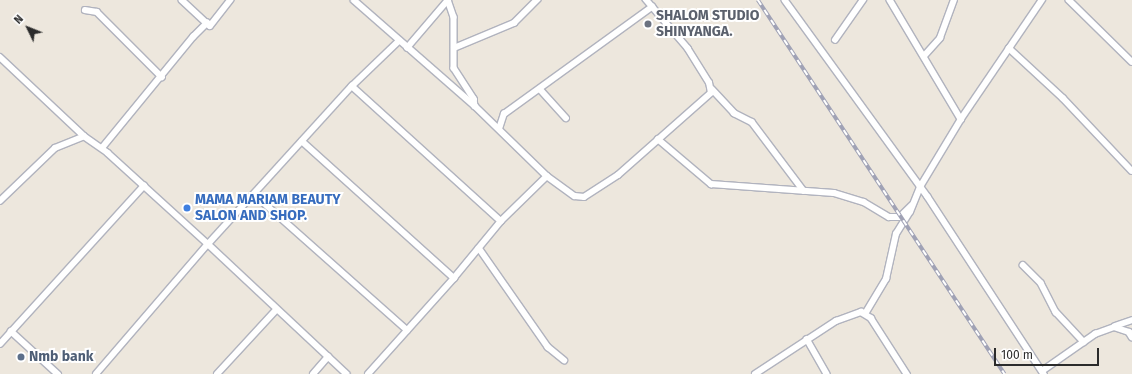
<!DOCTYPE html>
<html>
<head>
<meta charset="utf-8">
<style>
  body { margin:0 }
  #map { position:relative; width:1132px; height:374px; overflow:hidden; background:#ede7dd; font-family:"Fira Sans",sans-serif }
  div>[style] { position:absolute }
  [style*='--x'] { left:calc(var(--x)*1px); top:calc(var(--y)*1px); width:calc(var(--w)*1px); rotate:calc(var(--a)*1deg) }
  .roads { filter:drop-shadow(1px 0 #b1b3be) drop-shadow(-1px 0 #b1b3be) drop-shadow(0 1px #b1b3be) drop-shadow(0 -1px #b1b3be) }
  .minor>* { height:5.5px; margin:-2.75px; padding:0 2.75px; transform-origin:2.75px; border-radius:2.75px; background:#fff }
  .rail>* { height:3.5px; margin-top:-1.75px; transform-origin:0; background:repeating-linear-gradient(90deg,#fff 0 6px,#a0a2b5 0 12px); box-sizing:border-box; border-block:1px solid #a0a2b5 }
  .dots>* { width:11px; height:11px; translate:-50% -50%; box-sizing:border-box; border:2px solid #fff; border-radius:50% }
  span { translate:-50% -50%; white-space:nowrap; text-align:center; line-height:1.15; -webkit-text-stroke:4px #fff; paint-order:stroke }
  .worship-label { font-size:14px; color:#5b616d; font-weight:700 }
  .left { translate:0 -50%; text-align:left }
  .shop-label { font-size:14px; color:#366cbe; font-weight:700 }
  .service-label { font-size:14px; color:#4e5e75; font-weight:700 }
  .north { position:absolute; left:8px; top:8px; width:40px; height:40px; -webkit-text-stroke:3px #fff; paint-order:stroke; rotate:313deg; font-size:11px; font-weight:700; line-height:16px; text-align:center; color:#2b2b2b }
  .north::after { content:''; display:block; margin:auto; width:14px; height:18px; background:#2b2b2b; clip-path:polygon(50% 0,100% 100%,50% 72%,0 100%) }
  .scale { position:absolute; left:994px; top:348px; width:105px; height:18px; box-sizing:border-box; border:2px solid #2b2b2b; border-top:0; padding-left:5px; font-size:12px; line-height:14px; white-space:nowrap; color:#2b2b2b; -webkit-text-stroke:3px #fff; paint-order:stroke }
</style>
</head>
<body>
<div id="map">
  <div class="roads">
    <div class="minor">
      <i style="--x:182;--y:0;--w:34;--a:43"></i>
      <i style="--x:354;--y:0;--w:161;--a:41.2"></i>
      <i style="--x:475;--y:106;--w:100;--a:44.2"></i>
      <i style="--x:547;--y:176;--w:34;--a:36"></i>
      <i style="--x:575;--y:196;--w:9;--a:6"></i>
      <i style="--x:584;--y:197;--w:40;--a:-32.9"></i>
      <i style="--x:618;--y:175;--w:124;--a:-41.4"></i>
      <i style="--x:711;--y:93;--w:10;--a:-101"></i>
      <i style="--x:709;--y:83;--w:40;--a:-122"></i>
      <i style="--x:688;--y:49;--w:65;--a:-130.6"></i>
      <i style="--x:448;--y:0;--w:18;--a:71"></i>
      <i style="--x:454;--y:17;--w:51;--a:90"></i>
      <i style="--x:454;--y:68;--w:37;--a:57"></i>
      <i style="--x:474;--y:99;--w:7;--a:82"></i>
      <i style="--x:785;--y:0;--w:243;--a:54"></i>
      <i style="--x:928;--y:197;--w:212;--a:56.8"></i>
      <i style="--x:890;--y:0;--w:139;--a:59.2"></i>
      <i style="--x:1069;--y:0;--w:88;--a:44.5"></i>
      <i style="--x:85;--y:10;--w:12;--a:9"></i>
      <i style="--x:97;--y:12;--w:92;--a:45"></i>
      <i style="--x:835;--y:40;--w:49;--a:-55"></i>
      <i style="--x:407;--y:48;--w:63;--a:-49.5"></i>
      <i style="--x:454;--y:48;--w:65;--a:-22.6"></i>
      <i style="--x:514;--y:23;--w:33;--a:-45"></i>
      <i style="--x:1009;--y:48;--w:74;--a:42.8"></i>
      <i style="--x:1063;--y:98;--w:100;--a:46.6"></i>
      <i style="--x:924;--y:56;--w:24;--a:-48"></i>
      <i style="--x:940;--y:38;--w:40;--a:-69.8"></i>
      <i style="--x:0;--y:57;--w:115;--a:43.2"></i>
      <i style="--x:84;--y:136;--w:29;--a:35"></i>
      <i style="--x:108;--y:153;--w:135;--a:42.3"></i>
      <i style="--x:208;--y:244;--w:190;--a:43.1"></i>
      <i style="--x:352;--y:86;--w:201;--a:42.2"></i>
      <i style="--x:540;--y:89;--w:39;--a:48"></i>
      <i style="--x:712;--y:89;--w:33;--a:47"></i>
      <i style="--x:734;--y:113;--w:20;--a:27"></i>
      <i style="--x:752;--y:122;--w:86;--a:53"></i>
      <i style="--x:499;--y:129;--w:16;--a:-72"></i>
      <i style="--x:504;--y:114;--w:183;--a:-35.9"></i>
      <i style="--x:658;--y:139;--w:70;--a:40.3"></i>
      <i style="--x:711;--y:184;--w:123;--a:4.2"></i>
      <i style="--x:834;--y:193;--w:31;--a:17"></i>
      <i style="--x:864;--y:202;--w:29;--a:31"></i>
      <i style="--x:889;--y:217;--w:11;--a:0"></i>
      <i style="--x:900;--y:217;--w:16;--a:-45"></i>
      <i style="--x:302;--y:141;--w:205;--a:42"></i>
      <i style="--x:102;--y:148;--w:144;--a:-50.7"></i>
      <i style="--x:193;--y:37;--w:20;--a:-45"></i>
      <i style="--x:207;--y:23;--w:4;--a:45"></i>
      <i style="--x:210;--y:26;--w:33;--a:-52"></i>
      <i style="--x:254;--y:194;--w:205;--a:41.6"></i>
      <i style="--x:0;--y:201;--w:76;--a:-43.9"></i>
      <i style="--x:55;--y:148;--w:31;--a:-22"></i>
      <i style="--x:479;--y:248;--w:121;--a:55.1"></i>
      <i style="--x:548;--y:347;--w:21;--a:39"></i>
      <i style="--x:1023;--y:265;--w:25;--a:45"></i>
      <i style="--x:1041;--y:283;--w:33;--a:63"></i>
      <i style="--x:1056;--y:312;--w:41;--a:47"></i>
      <i style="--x:865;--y:314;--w:41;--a:-59"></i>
      <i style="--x:886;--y:279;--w:46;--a:-77.5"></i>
      <i style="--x:896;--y:234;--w:26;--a:-58"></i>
      <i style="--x:910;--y:212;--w:27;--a:-68"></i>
      <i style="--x:920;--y:187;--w:79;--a:-58.9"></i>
      <i style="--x:961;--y:119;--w:144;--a:-55.8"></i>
      <i style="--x:1115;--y:326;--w:18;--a:-19"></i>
      <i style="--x:11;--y:331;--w:64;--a:42.5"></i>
      <i style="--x:807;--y:339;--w:40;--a:60.3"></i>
      <i style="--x:0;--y:344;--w:214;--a:-47.7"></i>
      <i style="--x:1042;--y:371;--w:65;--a:-34.9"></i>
      <i style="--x:1095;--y:334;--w:20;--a:-20"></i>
      <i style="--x:1114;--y:327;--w:16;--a:18"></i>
      <i style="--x:1129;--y:332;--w:6;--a:59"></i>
      <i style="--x:96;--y:374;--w:172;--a:-49.3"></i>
      <i style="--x:208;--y:244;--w:214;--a:-47.7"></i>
      <i style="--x:352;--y:86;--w:65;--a:-43.8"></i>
      <i style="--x:217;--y:374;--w:87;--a:-47.3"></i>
      <i style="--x:313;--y:374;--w:23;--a:-49"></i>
      <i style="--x:368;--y:374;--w:129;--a:-48.1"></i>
      <i style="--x:454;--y:278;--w:74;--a:-50.5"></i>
      <i style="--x:501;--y:221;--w:64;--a:-44.4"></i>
      <i style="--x:755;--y:374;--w:97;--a:-33.2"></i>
      <i style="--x:836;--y:321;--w:27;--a:-20"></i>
      <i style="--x:861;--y:312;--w:12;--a:31"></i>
      <i style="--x:871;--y:318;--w:67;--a:57.3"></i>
    </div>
  </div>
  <div class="rail">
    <i style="--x:758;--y:0;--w:448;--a:56.6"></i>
  </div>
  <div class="dots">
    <i style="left:648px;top:24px;background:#6b7280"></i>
    <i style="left:187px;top:208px;background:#3f7fe0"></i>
    <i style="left:21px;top:357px;background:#5c6f8a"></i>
  </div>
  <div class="worship-label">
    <span class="left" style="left:656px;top:24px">SHALOM STUDIO<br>SHINYANGA.</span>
  </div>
  <div class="shop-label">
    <span class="left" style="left:195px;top:208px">MAMA MARIAM BEAUTY<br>SALON AND SHOP.</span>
  </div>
  <div class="service-label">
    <span class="left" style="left:29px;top:357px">Nmb bank</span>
  </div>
  <div class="north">N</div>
  <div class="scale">100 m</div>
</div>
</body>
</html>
